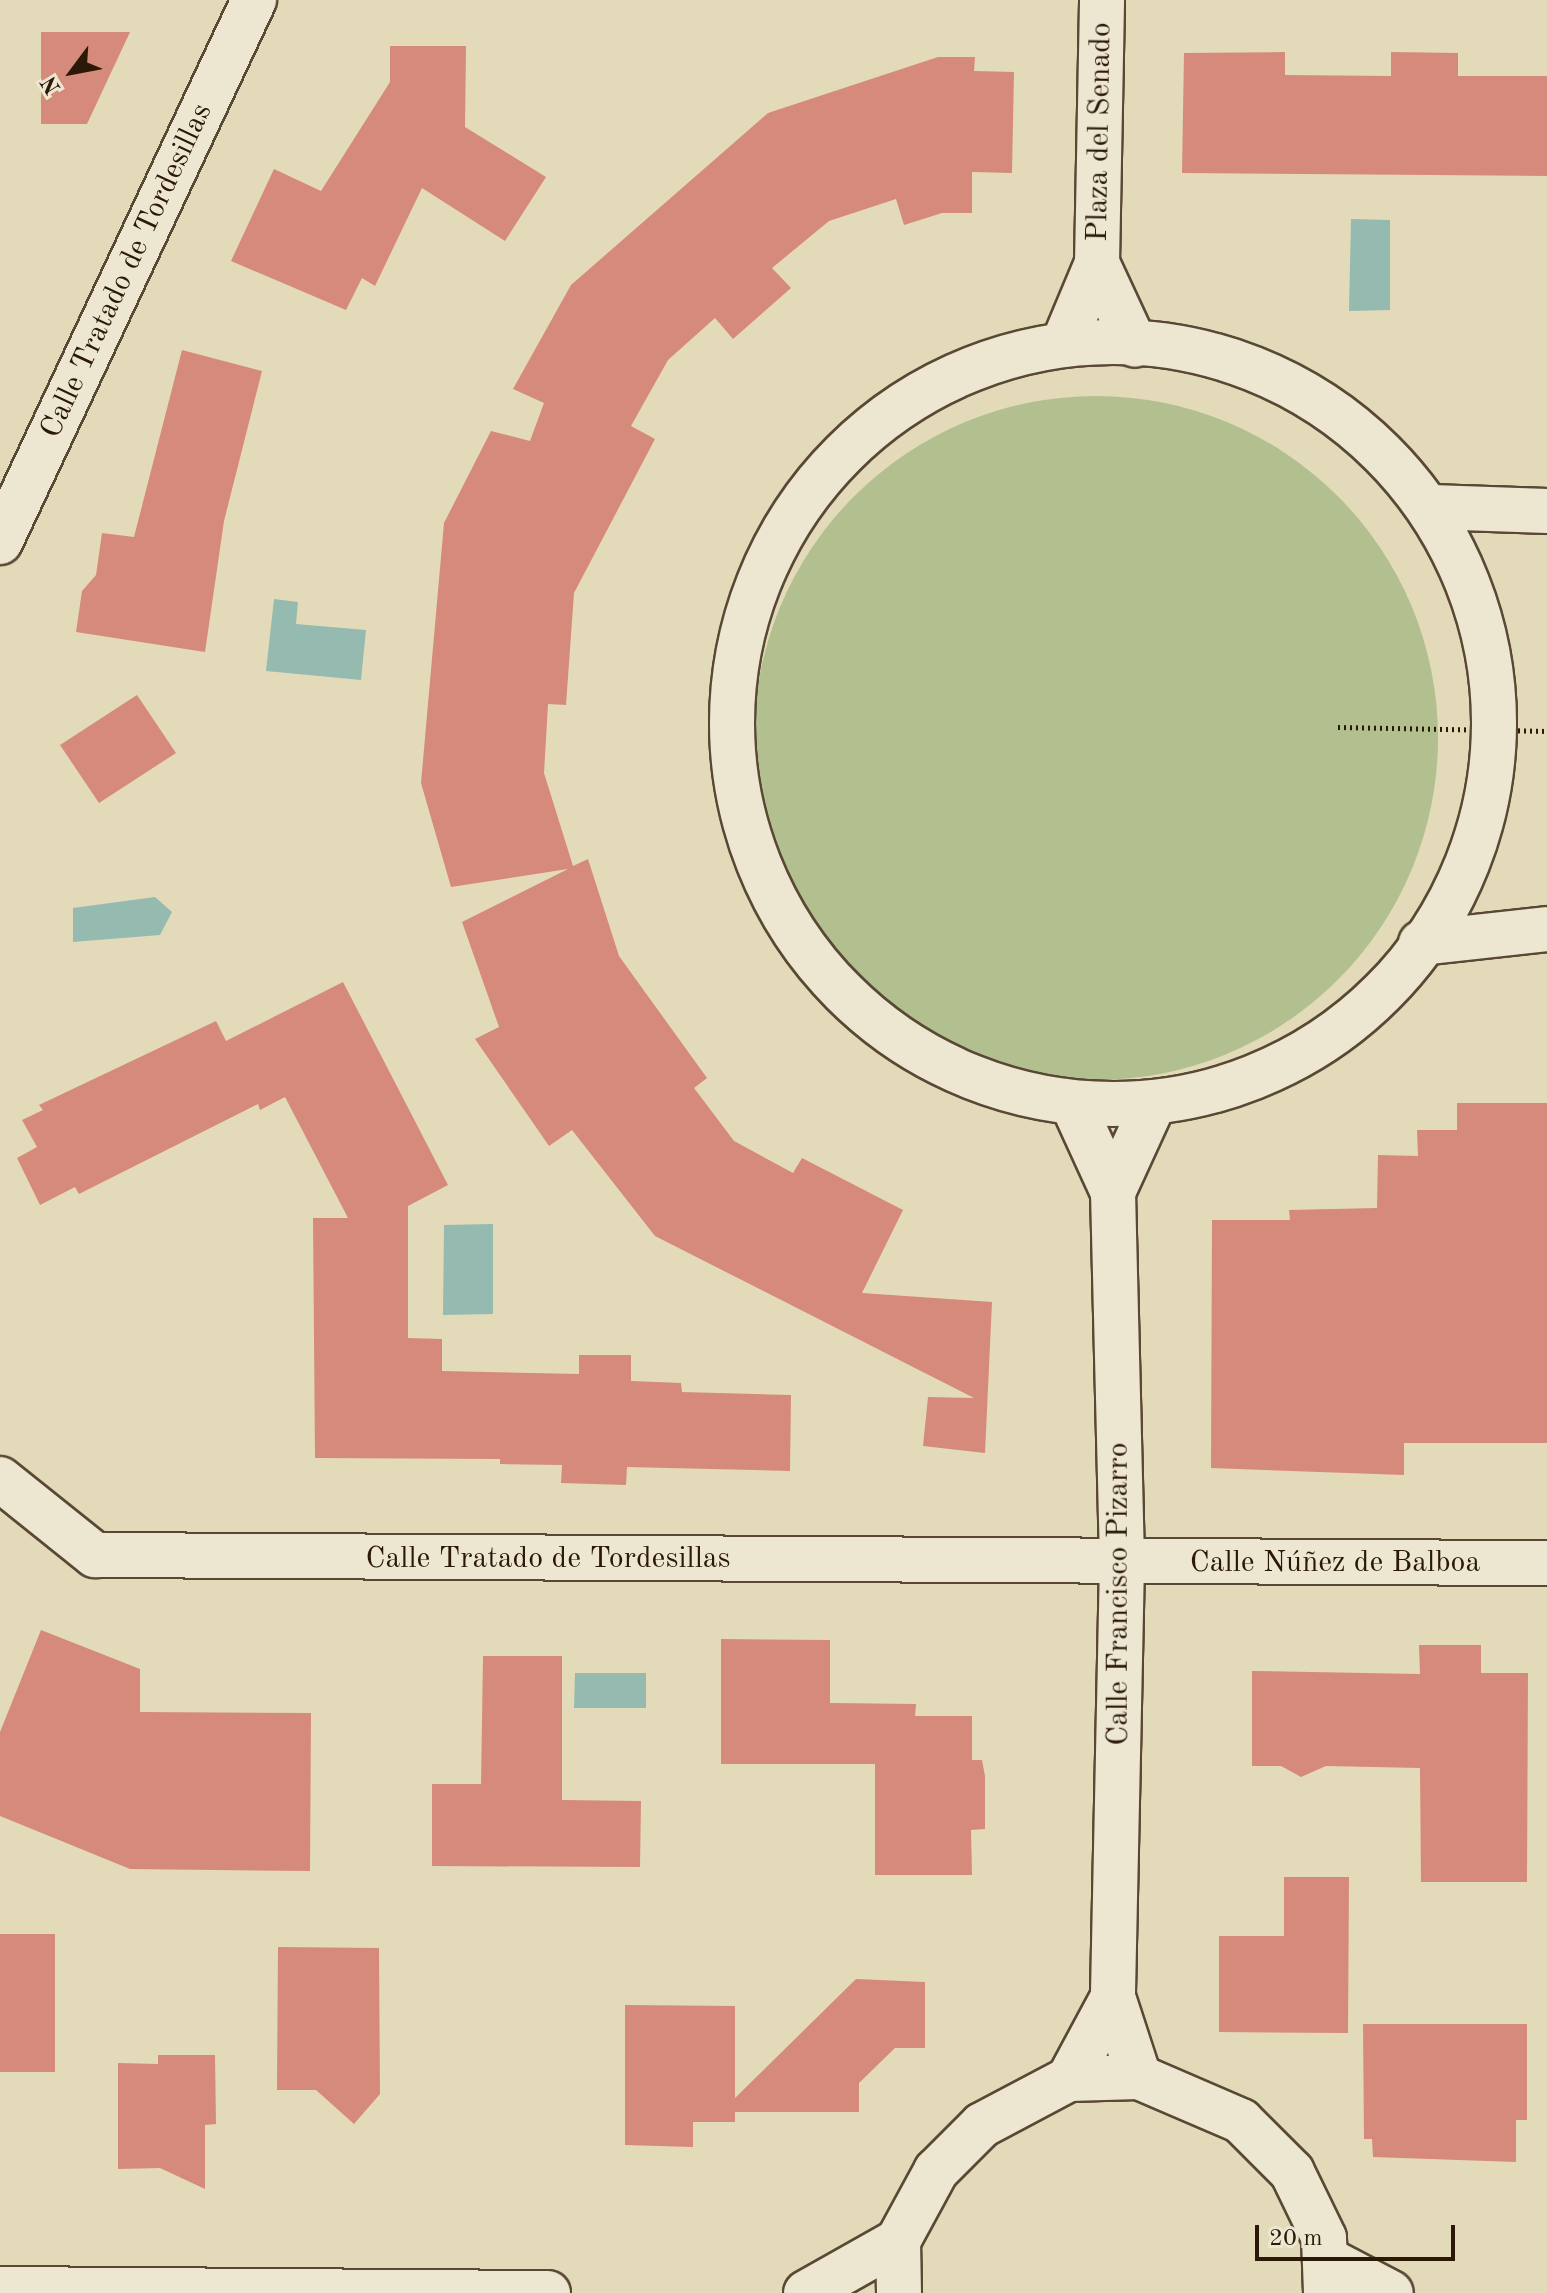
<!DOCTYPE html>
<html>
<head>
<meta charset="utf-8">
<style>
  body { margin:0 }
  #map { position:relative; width:1547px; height:2293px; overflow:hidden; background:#e3dab9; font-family:"Old Standard TT",serif }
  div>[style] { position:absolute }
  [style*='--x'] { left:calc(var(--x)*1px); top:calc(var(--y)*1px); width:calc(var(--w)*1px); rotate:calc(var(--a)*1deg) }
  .green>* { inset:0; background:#b2c090 }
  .round { border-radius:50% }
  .water>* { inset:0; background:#95bbb0 }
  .building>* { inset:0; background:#d68a7b }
  .path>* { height:5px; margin-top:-2.5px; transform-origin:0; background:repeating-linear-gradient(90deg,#2b1807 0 2px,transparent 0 6px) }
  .roads { filter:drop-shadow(2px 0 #594834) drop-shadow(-2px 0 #594834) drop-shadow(0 2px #594834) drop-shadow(0 -2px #594834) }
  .street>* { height:44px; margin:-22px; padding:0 22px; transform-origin:22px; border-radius:22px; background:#ede7d2 }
  .street>.ring { margin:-22px; padding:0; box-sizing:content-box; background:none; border:44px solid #ede7d2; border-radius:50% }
  .secondary>* { height:44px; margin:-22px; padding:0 22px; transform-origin:22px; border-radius:22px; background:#ede7d2 }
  span { translate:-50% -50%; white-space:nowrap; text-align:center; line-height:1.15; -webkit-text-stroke:6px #ede7d2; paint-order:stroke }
  .street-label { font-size:30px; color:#2b1807 }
  .north { position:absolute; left:32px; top:32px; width:80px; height:80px; -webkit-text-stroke:6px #ede7d2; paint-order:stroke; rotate:238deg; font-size:22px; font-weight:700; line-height:32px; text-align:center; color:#2b1807 }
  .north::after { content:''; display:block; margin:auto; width:28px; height:36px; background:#2b1807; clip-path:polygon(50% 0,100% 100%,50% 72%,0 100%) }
  .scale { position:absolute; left:1255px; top:2225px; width:200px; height:36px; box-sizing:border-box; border:4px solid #2b1807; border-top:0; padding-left:10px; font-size:24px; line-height:28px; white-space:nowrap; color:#2b1807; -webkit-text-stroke:6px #ede7d2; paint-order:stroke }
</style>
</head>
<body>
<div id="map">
  <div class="green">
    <i class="round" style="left:754px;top:396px;width:684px;height:684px"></i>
  </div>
  <div class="water">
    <i style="clip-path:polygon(1351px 219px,1390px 220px,1390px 310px,1349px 311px)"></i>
    <i style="clip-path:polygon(274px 599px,298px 602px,296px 624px,366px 630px,361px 680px,266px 671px)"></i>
    <i style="clip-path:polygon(155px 897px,172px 912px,160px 935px,73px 942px,73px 908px)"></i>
    <i style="clip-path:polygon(493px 1224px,493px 1314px,443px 1315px,444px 1225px)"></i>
    <i style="clip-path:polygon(575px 1673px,646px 1673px,646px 1708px,574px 1708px)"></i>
  </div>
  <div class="building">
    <i style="clip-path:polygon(41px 32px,130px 32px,87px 124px,41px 124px)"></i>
    <i style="clip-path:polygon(390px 46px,466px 46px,465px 127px,546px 177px,505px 241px,422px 188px,375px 286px,362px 278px,346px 310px,231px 261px,274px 169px,321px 191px,390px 82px)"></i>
    <i style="clip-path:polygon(1285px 52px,1285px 75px,1391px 76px,1391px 52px,1458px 53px,1458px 76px,1547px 76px,1547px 176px,1182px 173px,1184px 53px)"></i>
    <i style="clip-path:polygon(938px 57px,975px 57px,974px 71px,1014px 72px,1012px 173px,972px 172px,972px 213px,942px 213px,904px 225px,896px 199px,829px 221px,772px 268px,791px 288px,733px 339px,715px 318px,668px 360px,631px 426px,655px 439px,574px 593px,566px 705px,548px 704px,544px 773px,573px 866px,588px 859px,619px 956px,707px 1078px,694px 1088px,734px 1141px,793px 1173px,802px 1158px,903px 1210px,862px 1293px,992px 1302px,985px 1453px,923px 1446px,928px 1397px,974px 1398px,655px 1236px,572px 1130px,549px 1146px,475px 1039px,499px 1027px,462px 922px,568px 869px,451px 887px,421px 783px,444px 523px,491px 431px,530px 441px,544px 403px,513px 389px,571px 285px,768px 113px)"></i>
    <i style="clip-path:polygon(182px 350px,262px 371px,224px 521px,205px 652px,76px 632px,82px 591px,96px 575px,102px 533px,134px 537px)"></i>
    <i style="clip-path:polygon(137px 695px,176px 753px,99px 803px,60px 745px)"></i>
    <i style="clip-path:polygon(343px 982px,448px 1185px,408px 1206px,408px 1338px,442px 1339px,442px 1371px,579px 1374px,579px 1355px,631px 1355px,631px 1381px,681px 1383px,682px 1392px,791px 1395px,790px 1471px,627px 1467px,626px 1485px,561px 1483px,562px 1465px,500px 1464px,500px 1459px,315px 1458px,313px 1218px,348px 1218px,285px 1097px,260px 1110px,258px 1104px,79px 1194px,75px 1187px,40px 1205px,17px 1158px,37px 1147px,22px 1120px,43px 1110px,39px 1105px,216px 1021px,226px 1041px)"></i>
    <i style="clip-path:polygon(1457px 1103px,1547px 1103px,1547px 1443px,1404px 1443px,1404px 1475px,1211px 1468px,1212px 1220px,1290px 1220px,1289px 1210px,1377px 1208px,1378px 1155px,1418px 1156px,1417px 1130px,1457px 1130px)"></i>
    <i style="clip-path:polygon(41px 1630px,140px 1669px,140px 1712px,311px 1713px,310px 1871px,130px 1869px,0 1816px,0 1732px)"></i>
    <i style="clip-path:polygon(721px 1639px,830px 1640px,830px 1703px,916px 1704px,915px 1716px,972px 1716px,972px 1760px,982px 1760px,985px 1776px,985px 1829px,971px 1830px,972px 1875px,875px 1875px,875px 1764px,721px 1764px)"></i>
    <i style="clip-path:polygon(1419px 1645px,1481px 1645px,1481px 1673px,1528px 1673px,1527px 1882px,1421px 1882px,1420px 1768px,1326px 1766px,1301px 1777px,1281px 1766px,1252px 1766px,1252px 1671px,1420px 1674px)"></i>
    <i style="clip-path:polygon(483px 1656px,562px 1656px,562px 1800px,641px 1801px,640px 1867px,432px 1866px,432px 1784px,481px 1784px)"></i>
    <i style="clip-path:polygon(1284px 1877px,1349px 1877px,1348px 2033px,1219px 2032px,1219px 1936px,1284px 1936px)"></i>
    <i style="clip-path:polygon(0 1934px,55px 1934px,55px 2072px,0 2072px)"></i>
    <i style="clip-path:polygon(278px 1947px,379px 1948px,380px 2094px,354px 2124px,316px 2090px,277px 2090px)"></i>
    <i style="clip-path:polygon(856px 1979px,925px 1982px,925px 2048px,895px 2048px,859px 2083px,859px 2112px,735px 2112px,735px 2122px,693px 2122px,693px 2147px,625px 2145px,625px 2005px,735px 2006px,735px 2098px)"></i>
    <i style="clip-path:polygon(1363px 2024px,1527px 2024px,1527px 2120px,1516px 2120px,1516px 2162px,1373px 2157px,1372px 2139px,1364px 2139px)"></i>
    <i style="clip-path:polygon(158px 2055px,215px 2055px,216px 2124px,205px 2125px,205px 2189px,160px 2168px,118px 2169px,118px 2063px,158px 2064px)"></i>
  </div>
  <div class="path">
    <i style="--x:1338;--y:727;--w:209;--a:1.1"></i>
  </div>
  <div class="roads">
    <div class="street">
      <i style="--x:1097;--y:263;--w:90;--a:65.1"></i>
      <i class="ring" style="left:732px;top:342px;width:718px;height:718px"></i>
      <i style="--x:1064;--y:342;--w:86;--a:-67.3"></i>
      <i style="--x:1097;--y:263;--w:263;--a:-88.9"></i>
      <i style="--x:1432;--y:507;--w:115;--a:2"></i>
      <i style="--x:0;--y:542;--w:599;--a:-64.89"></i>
      <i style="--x:1421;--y:943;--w:127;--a:-6.3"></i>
      <i style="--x:1074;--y:1107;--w:94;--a:65.4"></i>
      <i style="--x:1113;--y:1192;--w:371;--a:88.6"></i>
      <i style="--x:1122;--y:1563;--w:434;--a:91.2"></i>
      <i style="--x:1113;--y:1997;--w:84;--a:72"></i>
      <i style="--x:1113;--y:1192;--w:94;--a:-65.4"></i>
      <i style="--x:0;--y:1479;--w:122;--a:38.7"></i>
      <i style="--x:95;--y:1555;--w:1452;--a:0.32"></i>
      <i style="--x:1069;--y:2079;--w:93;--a:-61.8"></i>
    </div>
    <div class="secondary">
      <i style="--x:1326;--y:2259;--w:73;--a:27.6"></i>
      <i style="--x:0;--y:2289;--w:548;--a:0.42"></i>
      <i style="--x:806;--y:2293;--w:106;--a:-29.5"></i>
      <i style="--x:899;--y:2293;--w:52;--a:-91.1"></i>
      <i style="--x:898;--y:2241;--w:80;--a:-61.5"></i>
      <i style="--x:936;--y:2171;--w:65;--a:-45"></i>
      <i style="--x:982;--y:2125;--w:98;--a:-27.9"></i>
      <i style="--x:1069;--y:2079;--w:70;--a:-1.6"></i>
      <i style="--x:1139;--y:2077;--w:111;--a:23.3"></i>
      <i style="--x:1241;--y:2121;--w:72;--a:45"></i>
      <i style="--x:1292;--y:2172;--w:73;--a:64.1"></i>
      <i style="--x:1324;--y:2238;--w:55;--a:87.9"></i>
    </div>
  </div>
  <div class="street-label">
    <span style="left:1100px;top:132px;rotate:-89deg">Plaza del Senado</span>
    <span style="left:127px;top:271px;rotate:-65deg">Calle Tratado de Tordesillas</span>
    <span style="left:548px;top:1559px">Calle Tratado de Tordesillas</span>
    <span style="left:1335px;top:1563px">Calle Núñez de Balboa</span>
    <span style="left:1119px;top:1594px;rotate:-90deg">Calle Francisco Pizarro</span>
  </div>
  <div class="north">N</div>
  <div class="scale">20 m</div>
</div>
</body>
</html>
